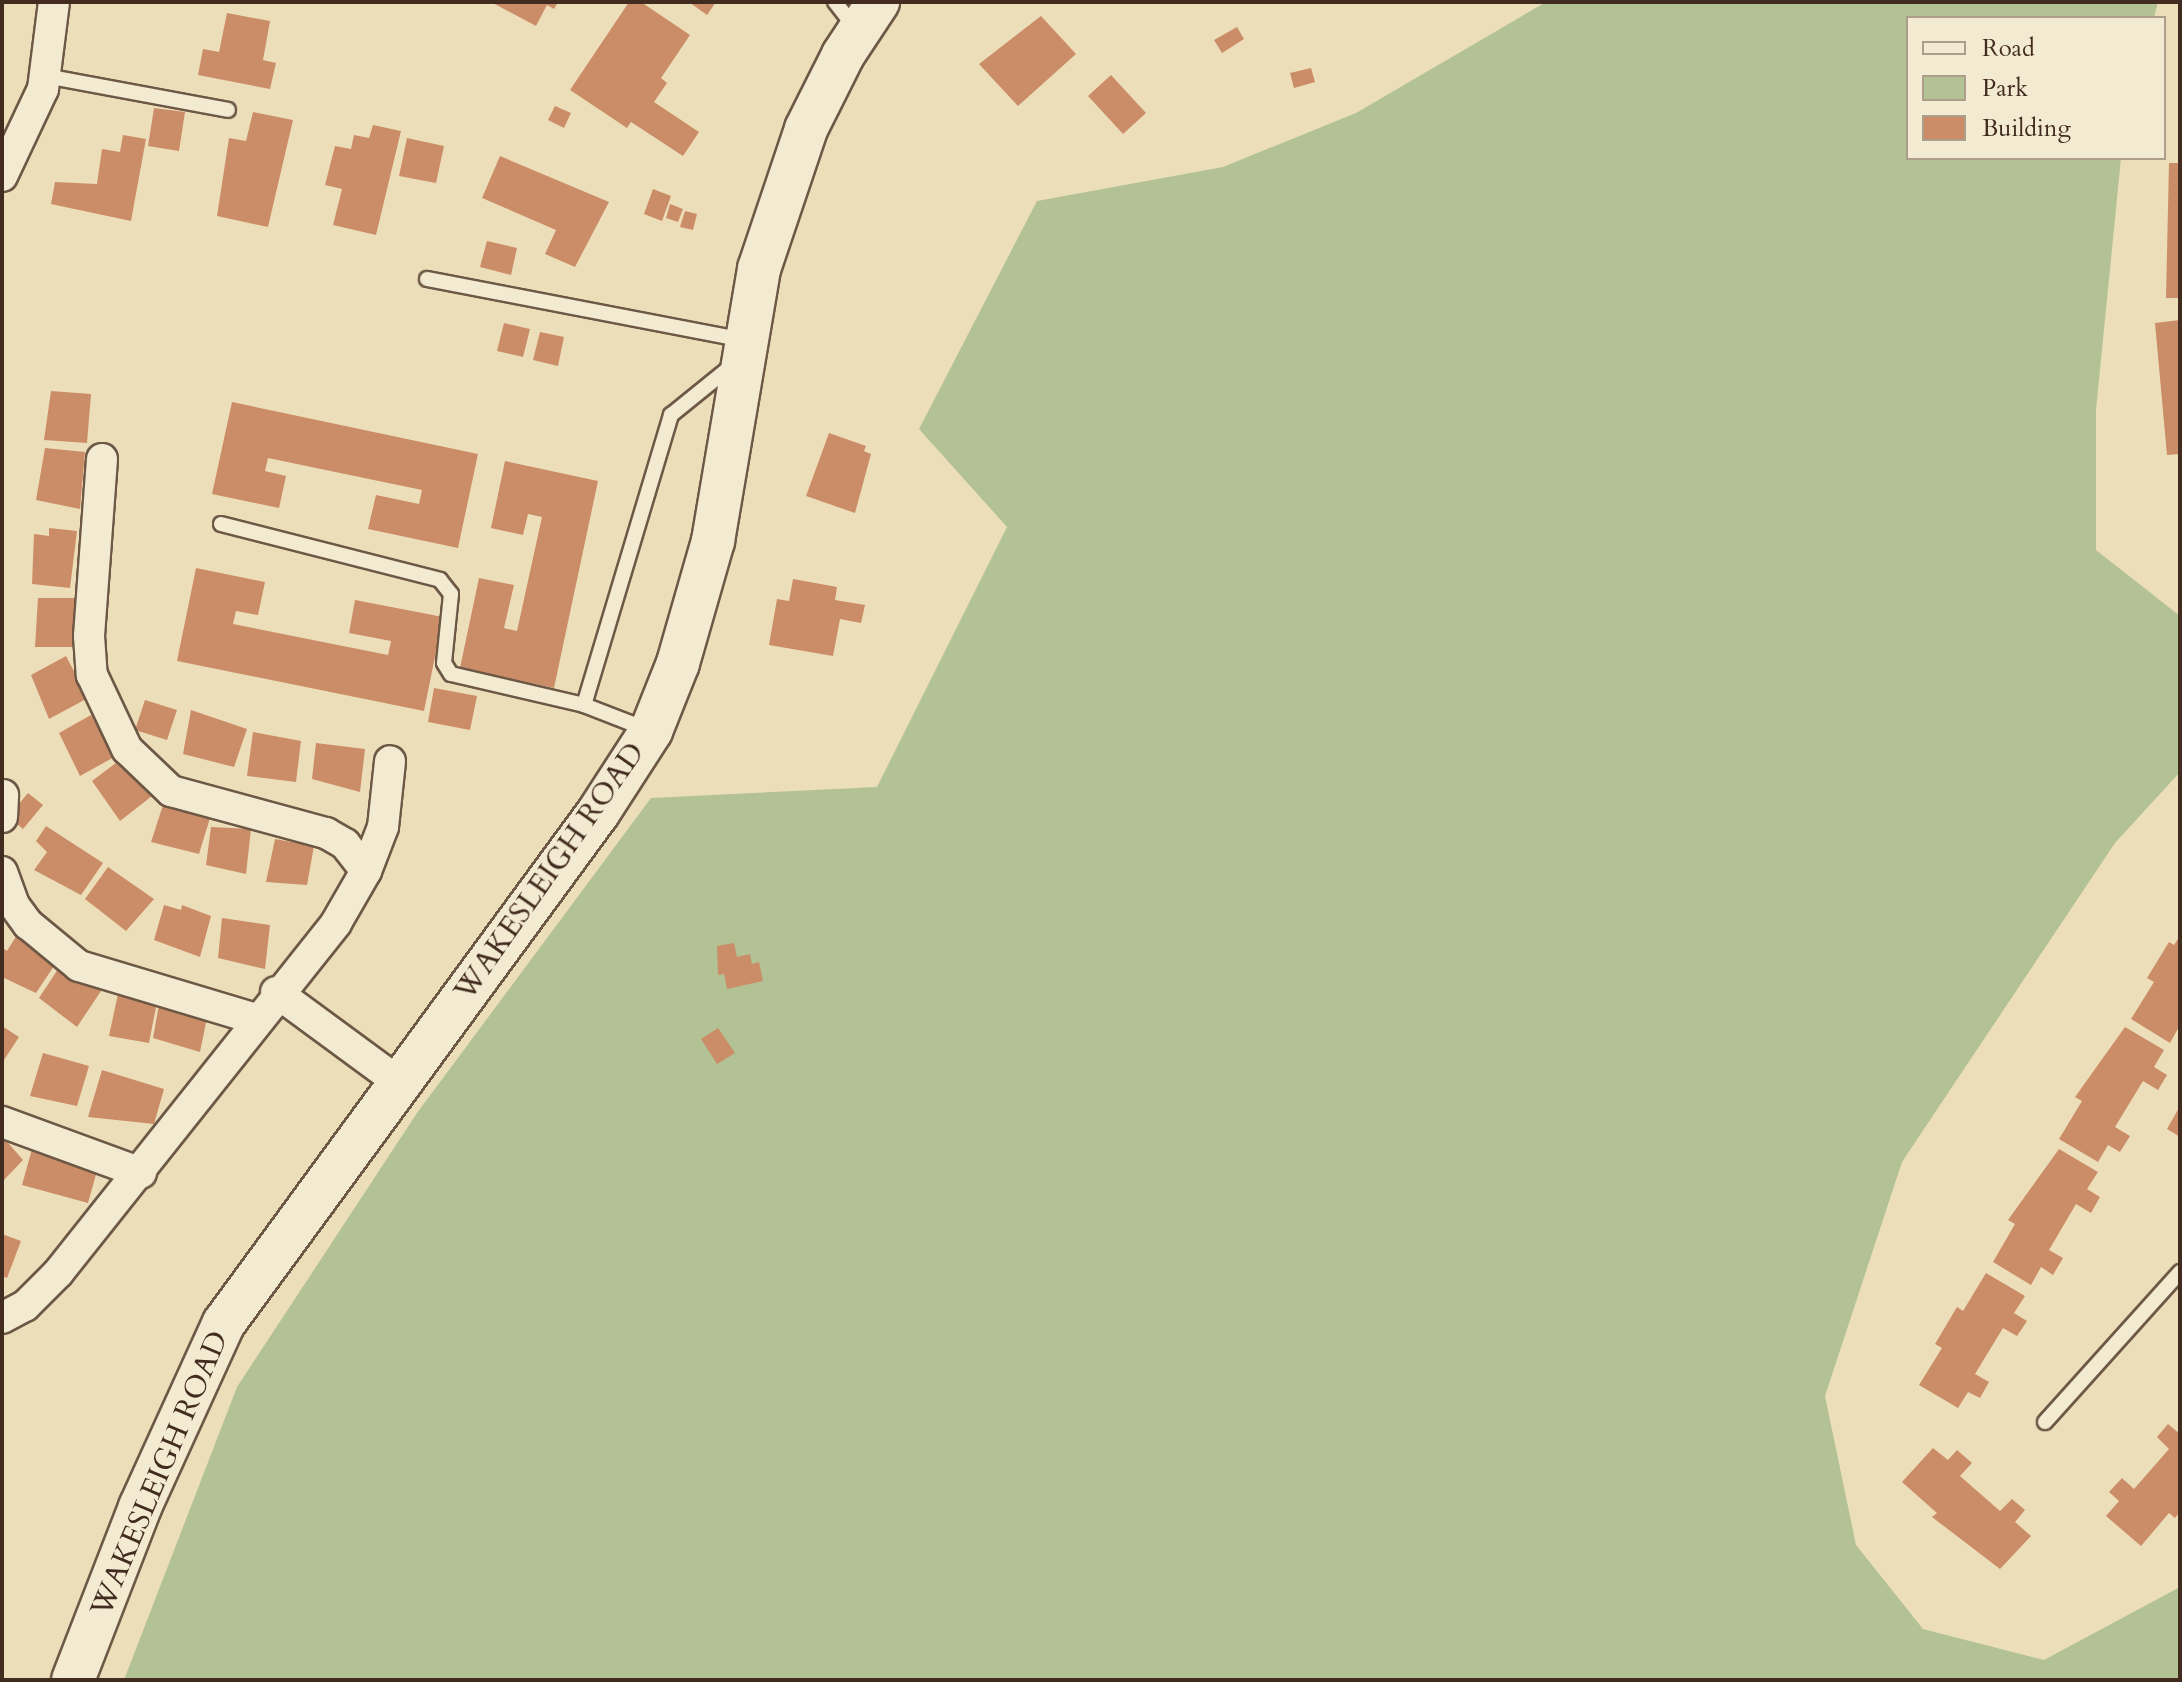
<!DOCTYPE html>
<html>
<head>
<meta charset="utf-8">
<style>
  body { margin:0 }
  #map { position:relative; width:2182px; height:1682px; overflow:hidden; background:#eddeba; font-family:Cardo,serif }
  div>[style] { position:absolute }
  [style*='--x'] { left:calc(var(--x)*1px); top:calc(var(--y)*1px); width:calc(var(--w)*1px); rotate:calc(var(--a)*1deg) }
  .green>* { inset:0; background:#b2c295 }
  .building>* { inset:0; background:#cb8d67 }
  .roads { filter:drop-shadow(2px 0 #6d5846) drop-shadow(-2px 0 #6d5846) drop-shadow(0 2px #6d5846) drop-shadow(0 -2px #6d5846) }
  .service>* { height:14px; margin:-7px; padding:0 7px; transform-origin:7px; border-radius:7px; background:#f3ead2 }
  .minor>* { height:30px; margin:-15px; padding:0 15px; transform-origin:15px; border-radius:15px; background:#f3ead2 }
  .secondary>* { height:42px; margin:-21px; padding:0 21px; transform-origin:21px; border-radius:21px; background:#f3ead2 }
  span { translate:-50% -50%; white-space:nowrap; text-align:center; line-height:1.15; -webkit-text-stroke:6px #f3ead2; paint-order:stroke }
  .street-label { font-size:30px; color:#422b1f }
  .frame { position:absolute; inset:0; border:4px solid #422b1f; pointer-events:none }
  .legend { position:absolute; left:1906px; top:16px; width:260px; height:144px; box-sizing:border-box; background:#f3ead2; border:2px solid #ac9e8a; margin:0; padding:10px 14px; list-style:none; font-size:24px; color:#422b1f }
  .legend li { display:flex; align-items:center; gap:16px; height:40px }
  .legend b { width:40px; border:2px solid #ac9e8a }
</style>
</head>
<body>
<div id="map">
  <div class="green">
    <i style="clip-path:polygon(1546px 2px,2158px 2px,2154px 18px,1908px 18px,1908px 158px,2121px 158px,2096px 410px,2096px 550px,2180px 616px,2180px 772px,2115px 843px,1902px 1162px,1825px 1396px,1856px 1545px,1923px 1629px,2044px 1660px,2180px 1587px,2180px 1680px,124px 1680px,237px 1387px,417px 1113px,651px 798px,877px 787px,1007px 527px,919px 429px,1037px 201px,1223px 167px,1356px 113px)"></i>
  </div>
  <div class="building">
    <i style="clip-path:polygon(491px 2px,558px 2px,554px 9px,547px 5px,536px 26px)"></i>
    <i style="clip-path:polygon(629px 2px,641px 2px,690px 35px,661px 78px,667px 83px,654px 102px,699px 132px,683px 156px,631px 122px,627px 128px,570px 90px)"></i>
    <i style="clip-path:polygon(689px 2px,716px 2px,707px 15px)"></i>
    <i style="clip-path:polygon(227px 13px,270px 21px,263px 60px,276px 63px,270px 89px,198px 75px,203px 49px,219px 52px)"></i>
    <i style="clip-path:polygon(1041px 16px,1076px 54px,1018px 106px,979px 64px)"></i>
    <i style="clip-path:polygon(1237px 27px,1244px 39px,1222px 53px,1214px 40px)"></i>
    <i style="clip-path:polygon(1311px 68px,1315px 82px,1294px 88px,1290px 73px)"></i>
    <i style="clip-path:polygon(1111px 75px,1146px 113px,1123px 134px,1088px 96px)"></i>
    <i style="clip-path:polygon(555px 106px,571px 113px,564px 128px,548px 120px)"></i>
    <i style="clip-path:polygon(154px 108px,185px 112px,179px 151px,148px 146px)"></i>
    <i style="clip-path:polygon(253px 112px,293px 120px,268px 227px,217px 216px,229px 138px,246px 141px)"></i>
    <i style="clip-path:polygon(373px 125px,401px 131px,376px 235px,333px 225px,342px 189px,325px 185px,335px 146px,351px 149px,354px 135px,369px 138px)"></i>
    <i style="clip-path:polygon(123px 135px,146px 139px,131px 221px,51px 204px,55px 182px,97px 184px,102px 149px,120px 152px)"></i>
    <i style="clip-path:polygon(407px 138px,444px 146px,436px 183px,399px 176px)"></i>
    <i style="clip-path:polygon(500px 156px,609px 202px,575px 267px,545px 254px,556px 230px,482px 198px)"></i>
    <i style="clip-path:polygon(2169px 163px,2180px 163px,2180px 298px,2166px 298px)"></i>
    <i style="clip-path:polygon(653px 189px,671px 196px,662px 221px,644px 214px)"></i>
    <i style="clip-path:polygon(670px 204px,683px 209px,678px 222px,666px 218px)"></i>
    <i style="clip-path:polygon(685px 211px,697px 214px,693px 230px,680px 227px)"></i>
    <i style="clip-path:polygon(487px 241px,517px 248px,511px 275px,480px 267px)"></i>
    <i style="clip-path:polygon(2180px 320px,2180px 454px,2167px 455px,2155px 323px)"></i>
    <i style="clip-path:polygon(504px 323px,530px 329px,523px 357px,497px 351px)"></i>
    <i style="clip-path:polygon(540px 332px,564px 337px,558px 366px,533px 360px)"></i>
    <i style="clip-path:polygon(51px 391px,91px 394px,87px 443px,44px 440px)"></i>
    <i style="clip-path:polygon(232px 402px,478px 454px,458px 548px,368px 529px,376px 495px,419px 504px,422px 490px,268px 458px,265px 471px,286px 476px,279px 508px,212px 494px)"></i>
    <i style="clip-path:polygon(829px 433px,866px 446px,864px 451px,871px 454px,855px 513px,806px 496px)"></i>
    <i style="clip-path:polygon(45px 448px,85px 452px,80px 509px,36px 500px)"></i>
    <i style="clip-path:polygon(505px 461px,598px 481px,554px 688px,460px 668px,479px 578px,514px 585px,504px 628px,517px 631px,542px 517px,528px 514px,523px 535px,491px 528px)"></i>
    <i style="clip-path:polygon(49px 528px,77px 531px,70px 588px,32px 584px,34px 534px,49px 536px)"></i>
    <i style="clip-path:polygon(196px 568px,265px 582px,258px 615px,236px 611px,233px 624px,388px 655px,391px 641px,349px 633px,355px 600px,443px 617px,424px 711px,177px 661px)"></i>
    <i style="clip-path:polygon(793px 579px,837px 587px,835px 600px,865px 605px,861px 623px,840px 619px,833px 656px,769px 645px,777px 599px,789px 601px)"></i>
    <i style="clip-path:polygon(38px 598px,76px 598px,76px 647px,35px 647px)"></i>
    <i style="clip-path:polygon(66px 656px,88px 698px,49px 719px,31px 675px)"></i>
    <i style="clip-path:polygon(434px 688px,477px 696px,470px 730px,428px 722px)"></i>
    <i style="clip-path:polygon(145px 700px,177px 710px,167px 740px,135px 730px)"></i>
    <i style="clip-path:polygon(191px 710px,247px 729px,234px 767px,183px 754px)"></i>
    <i style="clip-path:polygon(91px 715px,116px 756px,80px 776px,59px 733px)"></i>
    <i style="clip-path:polygon(253px 732px,301px 741px,296px 782px,247px 776px)"></i>
    <i style="clip-path:polygon(316px 743px,365px 749px,360px 792px,312px 779px)"></i>
    <i style="clip-path:polygon(125px 756px,152px 796px,120px 821px,92px 781px)"></i>
    <i style="clip-path:polygon(28px 793px,43px 805px,23px 829px,8px 817px)"></i>
    <i style="clip-path:polygon(164px 802px,210px 818px,199px 854px,151px 842px)"></i>
    <i style="clip-path:polygon(46px 826px,103px 863px,81px 895px,34px 870px,47px 852px,36px 841px)"></i>
    <i style="clip-path:polygon(211px 827px,251px 829px,246px 874px,206px 865px)"></i>
    <i style="clip-path:polygon(275px 839px,314px 846px,307px 885px,266px 882px)"></i>
    <i style="clip-path:polygon(108px 867px,154px 899px,126px 931px,85px 899px)"></i>
    <i style="clip-path:polygon(164px 905px,181px 910px,182px 905px,211px 916px,200px 957px,154px 940px)"></i>
    <i style="clip-path:polygon(222px 918px,270px 925px,265px 969px,218px 958px)"></i>
    <i style="clip-path:polygon(17px 935px,56px 963px,36px 993px,2px 977px,2px 947px,7px 951px)"></i>
    <i style="clip-path:polygon(2180px 936px,2180px 1025px,2170px 1043px,2131px 1019px,2154px 982px,2147px 978px,2169px 942px,2174px 945px)"></i>
    <i style="clip-path:polygon(734px 943px,737px 957px,750px 954px,752px 964px,759px 962px,763px 981px,727px 989px,724px 974px,718px 975px,717px 946px)"></i>
    <i style="clip-path:polygon(60px 966px,101px 991px,77px 1027px,39px 998px)"></i>
    <i style="clip-path:polygon(118px 994px,157px 1002px,149px 1043px,109px 1036px)"></i>
    <i style="clip-path:polygon(160px 999px,209px 1008px,200px 1052px,153px 1038px)"></i>
    <i style="clip-path:polygon(2px 1026px,19px 1037px,2px 1063px)"></i>
    <i style="clip-path:polygon(2125px 1027px,2164px 1050px,2154px 1067px,2167px 1075px,2158px 1090px,2143px 1081px,2115px 1127px,2130px 1136px,2120px 1152px,2108px 1145px,2098px 1162px,2059px 1139px,2082px 1101px,2075px 1097px)"></i>
    <i style="clip-path:polygon(718px 1028px,735px 1053px,717px 1064px,701px 1039px)"></i>
    <i style="clip-path:polygon(43px 1053px,89px 1066px,77px 1106px,30px 1096px)"></i>
    <i style="clip-path:polygon(102px 1070px,164px 1089px,154px 1124px,88px 1117px)"></i>
    <i style="clip-path:polygon(2180px 1106px,2180px 1137px,2167px 1129px)"></i>
    <i style="clip-path:polygon(2px 1136px,23px 1160px,2px 1182px)"></i>
    <i style="clip-path:polygon(32px 1149px,79px 1158px,77px 1166px,97px 1171px,88px 1203px,22px 1185px)"></i>
    <i style="clip-path:polygon(2059px 1149px,2098px 1172px,2087px 1189px,2100px 1197px,2091px 1213px,2076px 1204px,2049px 1250px,2063px 1258px,2053px 1275px,2041px 1267px,2031px 1285px,1993px 1262px,2015px 1224px,2008px 1220px)"></i>
    <i style="clip-path:polygon(2px 1234px,21px 1241px,7px 1278px,2px 1276px)"></i>
    <i style="clip-path:polygon(1986px 1273px,2025px 1296px,2014px 1313px,2027px 1321px,2017px 1336px,2003px 1328px,1975px 1374px,1989px 1382px,1980px 1398px,1968px 1392px,1958px 1408px,1919px 1385px,1942px 1348px,1935px 1344px,1957px 1307px,1963px 1311px)"></i>
    <i style="clip-path:polygon(2168px 1424px,2180px 1434px,2180px 1512px,2175px 1518px,2169px 1513px,2141px 1546px,2106px 1516px,2119px 1501px,2109px 1492px,2122px 1478px,2134px 1489px,2169px 1449px,2157px 1437px)"></i>
    <i style="clip-path:polygon(1933px 1448px,1948px 1460px,1957px 1450px,1972px 1463px,1960px 1476px,2000px 1511px,2012px 1499px,2025px 1510px,2015px 1522px,2031px 1536px,2000px 1569px,1932px 1517px,1937px 1513px,1902px 1482px)"></i>
  </div>
  <div class="roads">
    <div class="service">
      <i style="--x:835;--y:2;--w:34;--a:52"></i>
      <i style="--x:45;--y:76;--w:186;--a:10.5"></i>
      <i style="--x:427;--y:279;--w:322;--a:10.9"></i>
      <i style="--x:221;--y:524;--w:226;--a:14.3"></i>
      <i style="--x:440;--y:580;--w:18;--a:52"></i>
      <i style="--x:451;--y:594;--w:69;--a:95.8"></i>
      <i style="--x:444;--y:663;--w:13;--a:58"></i>
      <i style="--x:451;--y:674;--w:137;--a:13.1"></i>
      <i style="--x:584;--y:705;--w:66;--a:21.2"></i>
      <i style="--x:584;--y:705;--w:303;--a:-73.3"></i>
      <i style="--x:671;--y:415;--w:81;--a:-39"></i>
      <i style="--x:2045;--y:1422;--w:202;--a:-48"></i>
    </div>
    <div class="minor">
      <i style="--x:2;--y:176;--w:96;--a:-64.8"></i>
      <i style="--x:43;--y:89;--w:88;--a:-82.8"></i>
      <i style="--x:102;--y:459;--w:177;--a:94.2"></i>
      <i style="--x:89;--y:636;--w:39;--a:86"></i>
      <i style="--x:92;--y:675;--w:82;--a:64.7"></i>
      <i style="--x:127;--y:749;--w:61;--a:43.7"></i>
      <i style="--x:171;--y:791;--w:161;--a:15.2"></i>
      <i style="--x:326;--y:833;--w:22;--a:30"></i>
      <i style="--x:345;--y:844;--w:34;--a:52"></i>
      <i style="--x:2;--y:817;--w:22;--a:-87"></i>
      <i style="--x:2;--y:872;--w:35;--a:70"></i>
      <i style="--x:14;--y:905;--w:24;--a:54"></i>
      <i style="--x:28;--y:924;--w:66;--a:39.5"></i>
      <i style="--x:79;--y:966;--w:185;--a:16.7"></i>
      <i style="--x:276;--y:992;--w:154;--a:36.3"></i>
      <i style="--x:2;--y:1122;--w:148;--a:20.1"></i>
      <i style="--x:2;--y:1318;--w:26;--a:-28"></i>
      <i style="--x:25;--y:1306;--w:47;--a:-45"></i>
      <i style="--x:58;--y:1273;--w:447;--a:-51.5"></i>
      <i style="--x:336;--y:923;--w:60;--a:-60"></i>
      <i style="--x:366;--y:871;--w:47;--a:-68.9"></i>
      <i style="--x:383;--y:827;--w:66;--a:-83.9"></i>
    </div>
    <div class="secondary">
      <i style="--x:73;--y:1680;--w:186;--a:-68.8"></i>
      <i style="--x:140;--y:1507;--w:202;--a:-65.5"></i>
      <i style="--x:224;--y:1323;--w:632;--a:-53.75"></i>
      <i style="--x:598;--y:813;--w:98;--a:-57.1"></i>
      <i style="--x:651;--y:731;--w:73;--a:-68.3"></i>
      <i style="--x:678;--y:663;--w:127;--a:-74"></i>
      <i style="--x:713;--y:541;--w:276;--a:-80.4"></i>
      <i style="--x:759;--y:269;--w:148;--a:-71.4"></i>
      <i style="--x:806;--y:129;--w:83;--a:-63.4"></i>
      <i style="--x:843;--y:55;--w:64;--a:-56.6"></i>
    </div>
  </div>
  <div class="street-label">
    <span style="left:550px;top:872px;rotate:-55deg">WAKESLEIGH ROAD</span>
    <span style="left:160px;top:1474px;rotate:-67deg">WAKESLEIGH ROAD</span>
  </div>
  <div class="frame"></div>
  <ul class="legend">
  <li><b style="height:10px;background:#f3ead2"></b>Road</li>
  <li><b style="height:22px;background:#b2c295"></b>Park</li>
  <li><b style="height:22px;background:#cb8d67"></b>Building</li>
  </ul>
</div>
</body>
</html>
